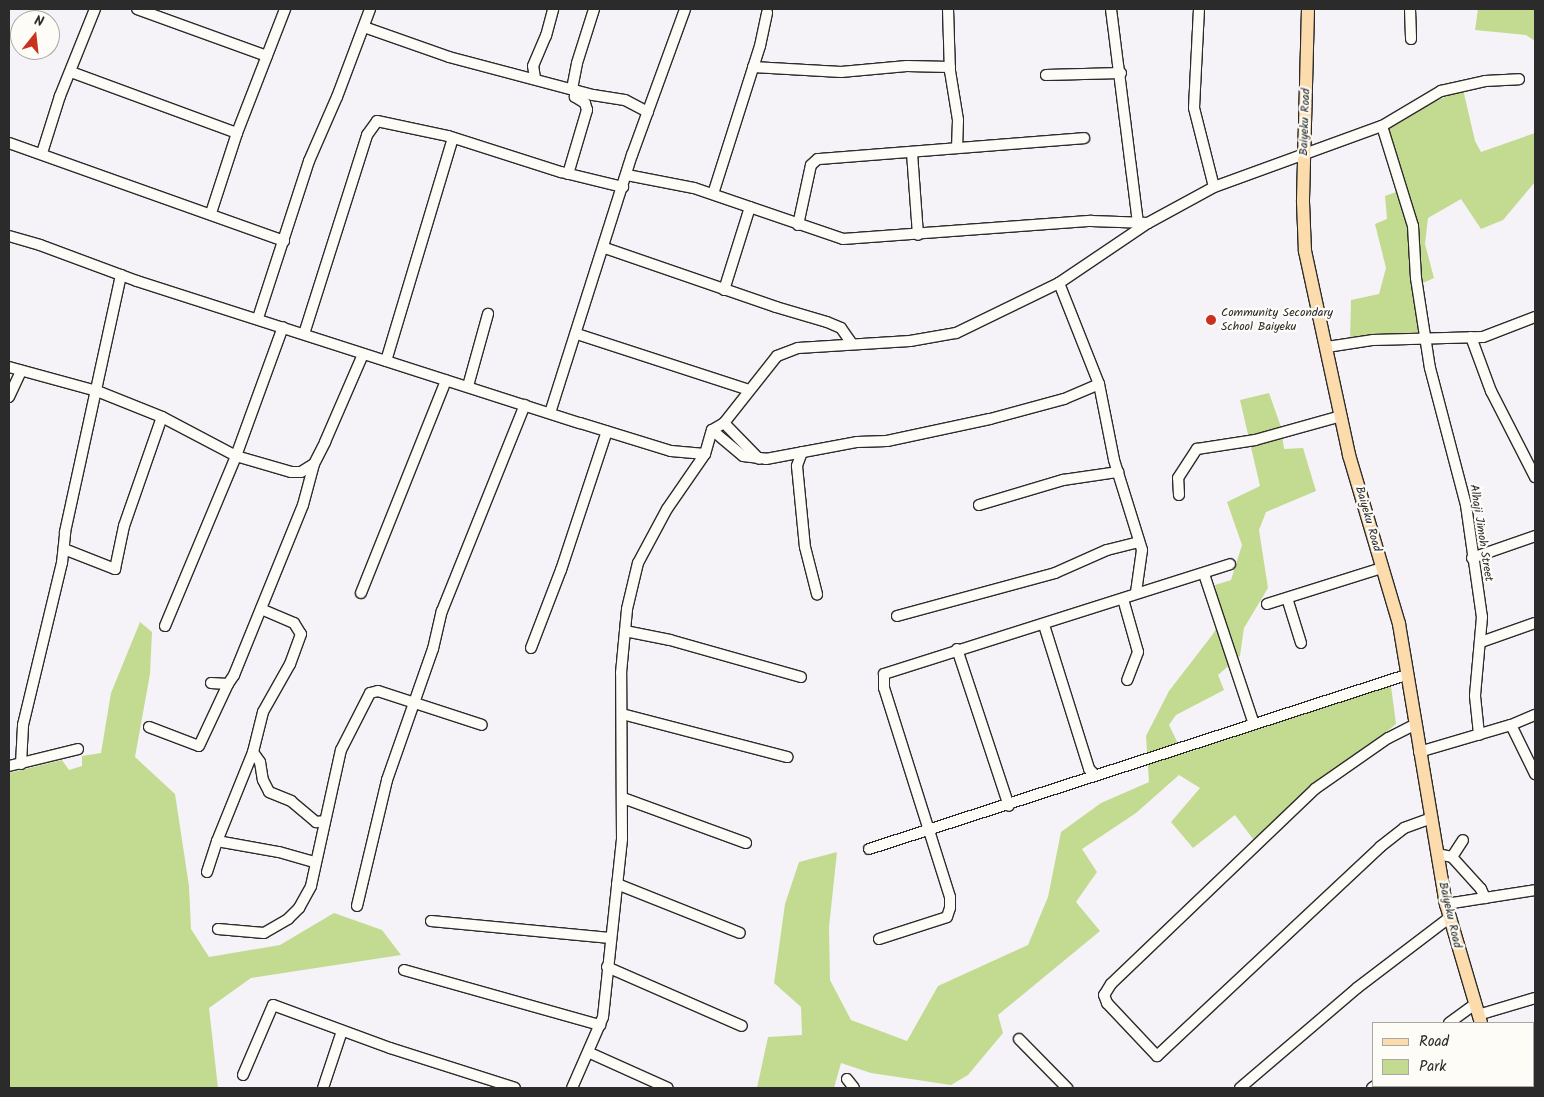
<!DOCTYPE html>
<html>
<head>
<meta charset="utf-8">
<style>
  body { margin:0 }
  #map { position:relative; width:1544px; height:1097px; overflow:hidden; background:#f5f3f7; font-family:Kalam,sans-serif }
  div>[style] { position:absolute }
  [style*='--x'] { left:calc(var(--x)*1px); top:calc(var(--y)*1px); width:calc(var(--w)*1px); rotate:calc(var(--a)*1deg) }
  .green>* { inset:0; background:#c2db91 }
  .roads { filter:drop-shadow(1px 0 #2b2b2b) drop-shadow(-1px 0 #2b2b2b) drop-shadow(0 1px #2b2b2b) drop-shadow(0 -1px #2b2b2b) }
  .minor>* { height:10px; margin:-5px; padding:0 5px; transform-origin:5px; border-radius:5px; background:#fdfcf7 }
  .major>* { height:12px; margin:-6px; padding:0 6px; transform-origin:6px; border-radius:6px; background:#fcdcac }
  .dots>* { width:14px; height:14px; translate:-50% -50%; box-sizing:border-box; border:2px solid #fdfcf7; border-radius:50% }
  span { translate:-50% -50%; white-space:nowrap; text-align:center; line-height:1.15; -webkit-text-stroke:4.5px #fdfcf7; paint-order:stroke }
  .street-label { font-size:12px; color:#2b2b2b }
  .poi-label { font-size:12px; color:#2b2b2b }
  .left { translate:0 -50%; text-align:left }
  .frame { position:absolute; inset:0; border:10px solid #2b2b2b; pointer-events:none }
  .legend { position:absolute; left:1372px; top:1022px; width:162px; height:65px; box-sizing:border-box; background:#fdfcf7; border:1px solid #a9a8a5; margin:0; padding:6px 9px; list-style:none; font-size:15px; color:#2b2b2b }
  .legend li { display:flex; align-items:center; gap:10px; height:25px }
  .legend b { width:25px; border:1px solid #a9a8a5 }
  .north { position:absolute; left:10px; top:10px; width:50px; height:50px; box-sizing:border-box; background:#fdfcf7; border:1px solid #a9a8a5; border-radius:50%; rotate:16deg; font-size:14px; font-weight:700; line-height:20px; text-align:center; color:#2b2b2b }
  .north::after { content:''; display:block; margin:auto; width:18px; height:22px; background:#c8321e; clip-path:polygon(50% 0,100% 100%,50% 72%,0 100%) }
</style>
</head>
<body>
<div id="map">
  <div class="green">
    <i style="clip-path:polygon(1478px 9px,1535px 9px,1535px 41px,1526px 35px,1475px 30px)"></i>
    <i style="clip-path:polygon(1463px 89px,1475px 141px,1481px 152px,1535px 133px,1535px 182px,1503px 220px,1481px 229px,1461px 199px,1428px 218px,1425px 244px,1434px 278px,1423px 283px,1430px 330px,1350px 342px,1351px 300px,1379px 294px,1386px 268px,1375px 224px,1387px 219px,1385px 196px,1396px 192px,1383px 125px)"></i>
    <i style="clip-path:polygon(1269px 393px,1281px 427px,1284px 449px,1303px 448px,1316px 491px,1266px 512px,1259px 530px,1268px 588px,1244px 628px,1240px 656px,1218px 675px,1224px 690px,1176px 715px,1169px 725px,1183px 754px,1391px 686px,1396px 724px,1253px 839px,1235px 815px,1193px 848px,1171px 822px,1200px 788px,1179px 775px,1136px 813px,1082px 849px,1097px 872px,1076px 902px,1100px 931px,998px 1015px,1003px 1033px,968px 1075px,951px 1085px,871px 1073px,841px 1063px,834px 1088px,757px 1088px,768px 1037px,802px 1035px,801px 1007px,774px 983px,785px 904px,799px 862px,837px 852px,829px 927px,830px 980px,851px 1020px,907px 1041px,938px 986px,1028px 945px,1048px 897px,1061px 832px,1101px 803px,1149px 782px,1146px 736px,1169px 691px,1213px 634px,1221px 619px,1215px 585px,1231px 580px,1242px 545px,1227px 502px,1260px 486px,1240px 400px)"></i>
    <i style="clip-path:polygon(140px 622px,152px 632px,150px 674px,135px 757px,175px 794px,189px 886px,191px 929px,209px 957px,280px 945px,334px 913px,382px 930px,401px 955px,251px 978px,209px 1008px,218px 1088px,9px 1088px,9px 773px,62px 760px,69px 770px,82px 766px,82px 756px,101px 753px,111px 693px)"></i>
  </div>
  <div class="roads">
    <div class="minor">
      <i style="--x:137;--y:9;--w:138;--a:19.9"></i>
      <i style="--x:948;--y:9;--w:62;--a:88.2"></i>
      <i style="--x:950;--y:71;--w:50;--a:80.7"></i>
      <i style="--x:958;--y:120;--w:28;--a:92"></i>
      <i style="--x:1111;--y:9;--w:215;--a:82.8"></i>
      <i style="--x:1199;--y:9;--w:99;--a:92.9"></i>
      <i style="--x:1194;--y:108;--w:81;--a:75.8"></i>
      <i style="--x:1410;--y:9;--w:30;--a:88"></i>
      <i style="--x:364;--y:27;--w:90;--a:19.4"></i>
      <i style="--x:449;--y:57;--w:149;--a:14.8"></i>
      <i style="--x:593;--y:95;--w:32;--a:9"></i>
      <i style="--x:625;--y:100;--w:26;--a:28"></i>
      <i style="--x:753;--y:67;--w:88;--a:3.3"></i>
      <i style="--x:841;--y:72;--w:66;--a:-5.2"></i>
      <i style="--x:907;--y:66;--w:43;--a:1.3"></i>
      <i style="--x:71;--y:72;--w:177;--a:20.2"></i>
      <i style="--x:1046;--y:75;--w:75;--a:-1.5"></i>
      <i style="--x:535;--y:78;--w:12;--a:-99"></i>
      <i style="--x:533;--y:66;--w:33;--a:-67"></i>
      <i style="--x:546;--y:36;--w:28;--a:-75"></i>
      <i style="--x:572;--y:89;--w:26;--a:-79"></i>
      <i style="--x:577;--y:63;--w:57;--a:-72.5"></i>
      <i style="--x:1382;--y:126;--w:105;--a:72.8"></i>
      <i style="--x:1413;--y:226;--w:52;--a:86.7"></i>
      <i style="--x:1416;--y:278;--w:91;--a:81.2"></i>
      <i style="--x:1430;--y:368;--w:142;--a:75.3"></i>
      <i style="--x:1466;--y:505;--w:113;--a:81.9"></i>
      <i style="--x:1482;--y:617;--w:79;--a:95.1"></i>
      <i style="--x:1475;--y:696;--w:39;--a:84"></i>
      <i style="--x:9;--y:143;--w:292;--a:19.6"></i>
      <i style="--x:42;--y:153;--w:60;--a:-72.5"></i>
      <i style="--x:60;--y:96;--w:94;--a:-68.1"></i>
      <i style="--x:912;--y:153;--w:82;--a:85.8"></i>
      <i style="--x:568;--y:174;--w:67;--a:-73.5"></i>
      <i style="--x:587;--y:110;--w:7;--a:-106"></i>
      <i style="--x:585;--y:103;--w:12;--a:-149"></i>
      <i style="--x:575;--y:97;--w:7;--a:-90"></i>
      <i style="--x:627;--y:175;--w:68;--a:11"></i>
      <i style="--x:694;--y:188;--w:157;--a:18.9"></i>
      <i style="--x:843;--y:239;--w:249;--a:-4.2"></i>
      <i style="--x:1091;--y:221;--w:57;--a:2"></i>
      <i style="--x:713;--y:194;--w:155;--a:-72.4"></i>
      <i style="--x:760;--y:46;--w:34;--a:-78"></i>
      <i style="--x:211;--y:213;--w:84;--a:-72"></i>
      <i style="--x:237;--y:133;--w:133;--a:-68.8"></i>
      <i style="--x:798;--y:225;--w:61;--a:-77.8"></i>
      <i style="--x:811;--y:165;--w:9;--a:-41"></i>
      <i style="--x:818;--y:159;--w:267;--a:-4.5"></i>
      <i style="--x:9;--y:236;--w:32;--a:16"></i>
      <i style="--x:40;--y:245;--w:103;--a:20.4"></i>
      <i style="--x:137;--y:281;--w:465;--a:17.8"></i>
      <i style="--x:580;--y:423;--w:95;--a:17.1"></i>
      <i style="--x:671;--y:451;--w:34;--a:5"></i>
      <i style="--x:605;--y:248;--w:181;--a:19"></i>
      <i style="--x:776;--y:307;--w:53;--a:16.4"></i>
      <i style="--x:827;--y:322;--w:15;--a:23"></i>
      <i style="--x:841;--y:328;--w:19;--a:55"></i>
      <i style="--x:1059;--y:283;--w:109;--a:68.4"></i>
      <i style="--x:1099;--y:384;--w:77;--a:78.8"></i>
      <i style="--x:1114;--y:460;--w:94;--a:72.7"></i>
      <i style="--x:1142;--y:550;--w:42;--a:98.1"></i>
      <i style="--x:724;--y:290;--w:87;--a:-72.6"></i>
      <i style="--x:258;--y:318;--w:165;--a:-72"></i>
      <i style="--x:309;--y:161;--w:70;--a:-66.4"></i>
      <i style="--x:337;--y:97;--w:94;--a:-69.4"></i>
      <i style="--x:304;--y:334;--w:209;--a:-72.4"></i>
      <i style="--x:367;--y:135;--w:17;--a:-54"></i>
      <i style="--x:377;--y:121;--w:73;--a:11.9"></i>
      <i style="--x:448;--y:136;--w:119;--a:17.7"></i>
      <i style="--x:561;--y:172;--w:64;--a:13.6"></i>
      <i style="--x:577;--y:334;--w:181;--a:18"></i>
      <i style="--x:1471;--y:337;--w:58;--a:69.7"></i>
      <i style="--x:1491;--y:391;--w:97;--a:62.9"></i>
      <i style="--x:1327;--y:347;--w:47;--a:-8.7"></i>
      <i style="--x:1373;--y:340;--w:110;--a:-1.6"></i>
      <i style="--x:1483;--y:337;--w:56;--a:-21"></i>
      <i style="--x:386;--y:361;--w:233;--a:-73.3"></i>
      <i style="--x:9;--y:367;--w:91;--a:15.3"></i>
      <i style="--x:97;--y:391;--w:70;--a:21.8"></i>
      <i style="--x:162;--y:417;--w:84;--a:27.8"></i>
      <i style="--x:236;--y:456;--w:57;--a:16.2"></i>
      <i style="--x:291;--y:472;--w:10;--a:0"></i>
      <i style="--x:301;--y:472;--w:15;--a:-32"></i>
      <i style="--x:314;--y:464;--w:25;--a:-63"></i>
      <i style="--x:325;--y:442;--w:96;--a:-66.6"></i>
      <i style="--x:468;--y:386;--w:75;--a:-74.5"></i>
      <i style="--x:9;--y:397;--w:29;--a:-65"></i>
      <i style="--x:550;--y:413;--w:271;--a:-72.4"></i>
      <i style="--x:632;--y:155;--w:155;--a:-70"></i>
      <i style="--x:724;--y:423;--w:50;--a:45.8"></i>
      <i style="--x:712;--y:430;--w:40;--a:40"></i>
      <i style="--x:743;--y:456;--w:23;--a:7"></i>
      <i style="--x:766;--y:459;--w:93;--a:-10.6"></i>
      <i style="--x:857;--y:442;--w:30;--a:-2"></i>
      <i style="--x:887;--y:441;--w:105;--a:-12.1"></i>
      <i style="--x:990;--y:419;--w:77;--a:-15.1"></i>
      <i style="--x:1064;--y:399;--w:38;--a:-23"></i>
      <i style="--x:802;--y:452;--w:15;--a:110"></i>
      <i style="--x:797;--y:466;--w:81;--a:84.4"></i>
      <i style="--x:805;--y:547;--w:49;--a:75.7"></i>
      <i style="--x:1179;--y:495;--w:17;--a:-93"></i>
      <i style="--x:1178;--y:478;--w:35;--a:-57"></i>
      <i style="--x:1197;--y:449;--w:59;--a:-8.8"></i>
      <i style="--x:1255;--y:440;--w:89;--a:-15.6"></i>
      <i style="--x:979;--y:505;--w:88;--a:-16.6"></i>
      <i style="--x:1063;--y:480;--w:56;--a:-8.3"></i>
      <i style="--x:64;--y:549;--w:55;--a:21.4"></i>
      <i style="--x:115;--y:569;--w:44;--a:-78.2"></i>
      <i style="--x:124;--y:526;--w:115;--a:-70.8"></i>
      <i style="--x:1472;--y:558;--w:67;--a:-19.2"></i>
      <i style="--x:1204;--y:574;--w:158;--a:71.6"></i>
      <i style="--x:361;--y:593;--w:229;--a:-68.2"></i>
      <i style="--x:1287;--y:598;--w:47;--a:72.7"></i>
      <i style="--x:1123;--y:599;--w:55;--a:74.2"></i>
      <i style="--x:1138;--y:652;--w:30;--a:111"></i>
      <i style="--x:1267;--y:604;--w:121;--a:-17.4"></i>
      <i style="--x:261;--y:609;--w:36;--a:23"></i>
      <i style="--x:294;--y:623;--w:13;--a:58"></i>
      <i style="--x:301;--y:634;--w:32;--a:110"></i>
      <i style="--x:290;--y:664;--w:55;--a:119.4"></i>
      <i style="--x:263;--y:712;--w:41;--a:104"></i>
      <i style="--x:253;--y:752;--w:12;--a:55"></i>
      <i style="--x:260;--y:762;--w:18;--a:81"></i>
      <i style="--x:263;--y:780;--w:13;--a:63"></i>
      <i style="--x:269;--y:792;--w:24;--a:22"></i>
      <i style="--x:291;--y:801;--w:33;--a:40"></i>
      <i style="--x:316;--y:822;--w:9;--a:-6"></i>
      <i style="--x:897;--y:616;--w:164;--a:-15.2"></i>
      <i style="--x:1055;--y:573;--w:57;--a:-23.9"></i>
      <i style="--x:1107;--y:550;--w:33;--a:-14"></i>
      <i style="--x:1044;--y:625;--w:151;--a:72.6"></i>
      <i style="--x:1089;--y:769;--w:8;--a:45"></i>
      <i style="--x:165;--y:626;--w:184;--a:-67.3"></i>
      <i style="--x:236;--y:456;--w:137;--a:-70"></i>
      <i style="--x:625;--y:631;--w:46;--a:11.3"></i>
      <i style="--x:670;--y:640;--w:136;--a:15.8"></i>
      <i style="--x:1481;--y:642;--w:57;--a:-19.4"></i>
      <i style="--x:531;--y:648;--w:84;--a:-69"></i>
      <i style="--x:561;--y:570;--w:146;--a:-71.7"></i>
      <i style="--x:957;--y:649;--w:165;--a:71.7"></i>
      <i style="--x:211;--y:683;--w:17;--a:3"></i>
      <i style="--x:228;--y:684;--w:11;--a:-56"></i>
      <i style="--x:234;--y:675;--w:183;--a:-67.9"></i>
      <i style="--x:303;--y:505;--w:42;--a:-75"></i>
      <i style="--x:622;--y:714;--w:171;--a:14.6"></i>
      <i style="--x:1414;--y:725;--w:29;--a:153"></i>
      <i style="--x:1388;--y:738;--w:89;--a:145.1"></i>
      <i style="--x:1315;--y:789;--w:282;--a:136.3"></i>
      <i style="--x:1111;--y:984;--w:13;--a:122"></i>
      <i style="--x:1104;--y:995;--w:9;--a:69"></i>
      <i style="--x:1107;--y:1003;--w:73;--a:46.7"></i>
      <i style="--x:1157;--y:1056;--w:306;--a:-43.1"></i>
      <i style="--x:1380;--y:847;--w:31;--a:-38"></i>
      <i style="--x:1404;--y:828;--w:30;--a:-20"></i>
      <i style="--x:1511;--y:725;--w:55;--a:63.9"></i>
      <i style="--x:149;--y:727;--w:53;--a:20.8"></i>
      <i style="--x:199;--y:746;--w:68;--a:-64.9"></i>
      <i style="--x:253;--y:752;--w:96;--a:112"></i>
      <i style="--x:217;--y:841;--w:63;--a:10.1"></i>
      <i style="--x:279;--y:852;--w:36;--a:16"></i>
      <i style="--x:1419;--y:752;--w:96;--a:-16.4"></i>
      <i style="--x:1511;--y:725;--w:26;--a:-23"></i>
      <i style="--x:21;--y:764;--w:39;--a:-87"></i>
      <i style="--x:23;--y:725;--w:167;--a:-76.5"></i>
      <i style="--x:62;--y:563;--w:31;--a:-84"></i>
      <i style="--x:65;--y:532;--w:263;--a:-77.7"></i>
      <i style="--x:9;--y:766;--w:71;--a:-13.8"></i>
      <i style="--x:623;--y:798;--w:131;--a:20.1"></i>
      <i style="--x:869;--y:849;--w:564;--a:-17.95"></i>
      <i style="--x:1437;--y:854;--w:15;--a:11"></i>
      <i style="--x:1452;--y:857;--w:43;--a:47.8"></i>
      <i style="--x:1481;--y:889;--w:10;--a:66"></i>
      <i style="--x:1452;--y:857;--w:20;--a:-57"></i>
      <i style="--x:207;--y:872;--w:33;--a:-72"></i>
      <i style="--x:617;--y:884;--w:132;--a:21.7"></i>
      <i style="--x:1446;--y:904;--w:90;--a:-8.9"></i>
      <i style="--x:357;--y:906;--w:130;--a:-76.6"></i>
      <i style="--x:387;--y:780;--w:139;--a:-70.7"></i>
      <i style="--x:433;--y:649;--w:39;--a:-77"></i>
      <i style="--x:442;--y:611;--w:222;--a:-68.1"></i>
      <i style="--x:431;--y:921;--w:180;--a:5.4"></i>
      <i style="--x:218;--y:929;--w:46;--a:5"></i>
      <i style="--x:264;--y:933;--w:28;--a:-30"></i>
      <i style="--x:288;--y:919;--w:16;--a:-45"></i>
      <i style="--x:299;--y:908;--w:25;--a:-61"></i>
      <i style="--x:311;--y:886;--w:139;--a:-77.6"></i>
      <i style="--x:341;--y:750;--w:64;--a:-63"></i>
      <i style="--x:370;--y:693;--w:8;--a:-14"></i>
      <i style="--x:378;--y:691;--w:109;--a:18.1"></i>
      <i style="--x:879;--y:939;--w:71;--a:-17.9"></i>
      <i style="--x:947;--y:917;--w:9;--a:-72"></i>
      <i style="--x:950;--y:908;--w:11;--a:-90"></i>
      <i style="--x:950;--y:897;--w:219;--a:-107.5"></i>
      <i style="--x:884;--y:688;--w:14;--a:-90"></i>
      <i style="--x:884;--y:674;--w:363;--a:-17.6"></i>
      <i style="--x:607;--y:967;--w:147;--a:23.6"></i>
      <i style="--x:404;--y:970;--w:204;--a:15.7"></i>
      <i style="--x:1478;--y:1015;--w:59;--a:-16.6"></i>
      <i style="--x:1449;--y:1023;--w:31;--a:-36"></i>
      <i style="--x:1019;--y:1039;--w:69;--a:45.6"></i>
      <i style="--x:590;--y:1053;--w:85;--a:24.2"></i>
      <i style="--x:243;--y:1075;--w:76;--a:-66.8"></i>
      <i style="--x:273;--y:1005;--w:125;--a:20.2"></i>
      <i style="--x:390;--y:1048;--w:131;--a:17.7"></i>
      <i style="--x:847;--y:1079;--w:11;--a:52"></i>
      <i style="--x:323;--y:1088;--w:60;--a:-71.6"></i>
      <i style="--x:572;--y:1088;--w:77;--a:-66.4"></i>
      <i style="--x:603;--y:1017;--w:179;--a:-83.9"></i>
      <i style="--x:622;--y:839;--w:166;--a:-90.3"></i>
      <i style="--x:621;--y:673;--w:64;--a:-84.6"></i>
      <i style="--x:627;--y:609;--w:47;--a:-76.6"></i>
      <i style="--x:638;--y:563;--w:61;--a:-61.8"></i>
      <i style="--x:667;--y:509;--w:67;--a:-55.4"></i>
      <i style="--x:705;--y:454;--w:25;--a:-74"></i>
      <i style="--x:712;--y:430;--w:14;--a:-30"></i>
      <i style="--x:724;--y:423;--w:85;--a:-51.7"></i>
      <i style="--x:777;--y:356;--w:22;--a:-21"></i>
      <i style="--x:798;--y:348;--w:112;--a:-3.6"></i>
      <i style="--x:910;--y:341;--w:47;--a:-9.9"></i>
      <i style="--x:956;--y:333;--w:114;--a:-25.9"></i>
      <i style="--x:1059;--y:283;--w:107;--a:-34"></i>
      <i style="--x:1148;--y:223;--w:75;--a:-28.6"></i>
      <i style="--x:1214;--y:187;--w:179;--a:-20"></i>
      <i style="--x:1382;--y:126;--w:69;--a:-30.7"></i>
      <i style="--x:1441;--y:91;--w:45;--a:-12.8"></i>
      <i style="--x:1485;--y:81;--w:34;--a:-3"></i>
      <i style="--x:1240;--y:1088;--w:154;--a:-40.5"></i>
      <i style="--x:1357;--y:988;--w:116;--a:-37.3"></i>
      <i style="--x:1372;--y:1088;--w:4;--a:-34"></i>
      <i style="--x:1527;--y:1088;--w:9;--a:-21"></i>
    </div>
    <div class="major">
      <i style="--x:1308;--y:9;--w:193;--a:91.5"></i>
      <i style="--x:1303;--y:202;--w:49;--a:87.7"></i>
      <i style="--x:1305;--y:251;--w:209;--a:77.8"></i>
      <i style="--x:1349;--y:455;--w:176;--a:73.5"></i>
      <i style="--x:1399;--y:624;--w:284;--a:80.5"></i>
      <i style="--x:1446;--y:904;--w:124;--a:73.6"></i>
      <i style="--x:1503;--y:1086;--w:2;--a:63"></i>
    </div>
  </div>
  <div class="dots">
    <i style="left:1211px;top:320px;background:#c8321e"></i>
  </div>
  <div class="street-label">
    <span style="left:1305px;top:122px;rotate:-88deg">Baiyeku Road</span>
    <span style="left:1368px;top:519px;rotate:74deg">Baiyeku Road</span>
    <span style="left:1481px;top:533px;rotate:81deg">Alhaji Jimoh Street</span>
    <span style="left:1450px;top:915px;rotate:77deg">Baiyeku Road</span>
  </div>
  <div class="poi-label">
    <span class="left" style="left:1221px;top:320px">Community Secondary<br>School Baiyeku</span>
  </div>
  <div class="frame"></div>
  <ul class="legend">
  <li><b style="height:6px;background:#fcdcac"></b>Road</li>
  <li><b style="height:14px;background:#c2db91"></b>Park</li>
  </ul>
  <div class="north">N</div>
</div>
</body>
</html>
